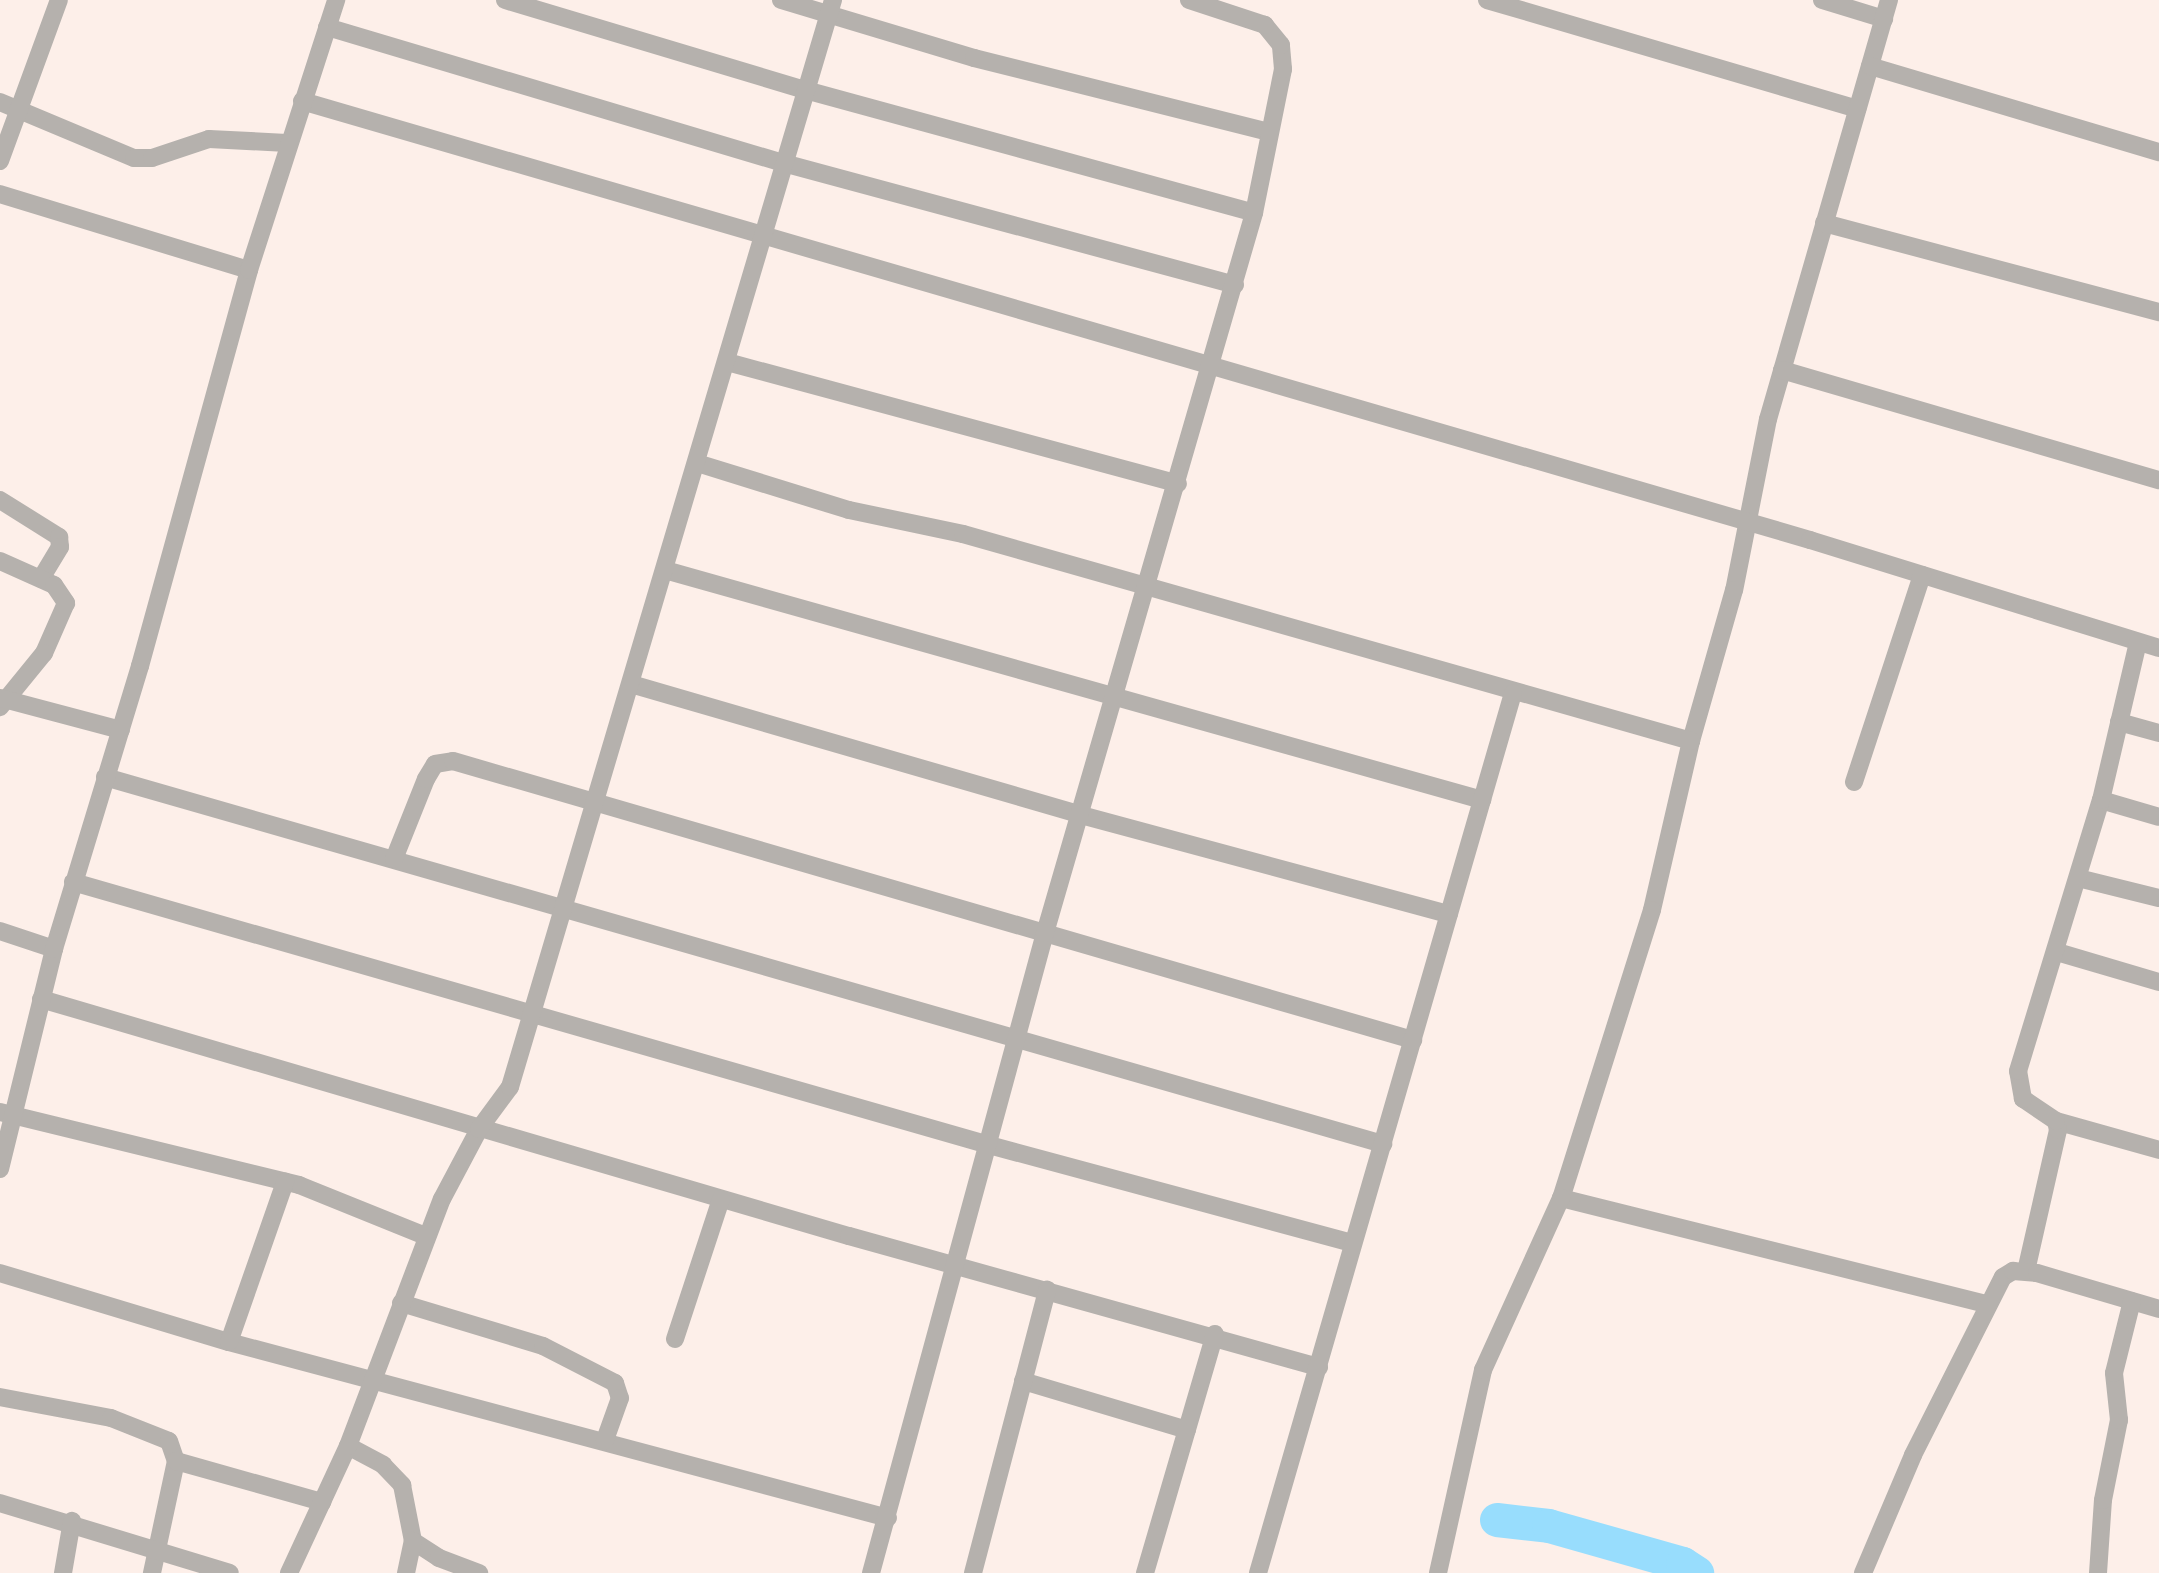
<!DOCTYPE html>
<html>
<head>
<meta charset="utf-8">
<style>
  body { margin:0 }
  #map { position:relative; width:2159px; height:1573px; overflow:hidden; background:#fdefe9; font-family:"Golos Text",sans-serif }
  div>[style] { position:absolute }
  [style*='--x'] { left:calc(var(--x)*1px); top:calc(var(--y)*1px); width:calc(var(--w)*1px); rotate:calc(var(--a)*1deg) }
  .river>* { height:34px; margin:-17px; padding:0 17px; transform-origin:17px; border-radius:17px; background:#98ddfd }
  .minor>* { height:18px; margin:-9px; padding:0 9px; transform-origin:9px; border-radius:9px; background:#b5b1ad }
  span { translate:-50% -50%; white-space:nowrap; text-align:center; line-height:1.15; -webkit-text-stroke:6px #fff; paint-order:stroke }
</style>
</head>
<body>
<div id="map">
  <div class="river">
    <i style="--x:1497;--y:1520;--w:52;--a:6.6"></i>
    <i style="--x:1549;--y:1526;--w:139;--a:15.8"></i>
    <i style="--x:1683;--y:1564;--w:17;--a:33"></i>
  </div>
  <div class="minor">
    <i style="--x:505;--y:0;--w:317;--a:16.7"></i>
    <i style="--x:809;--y:91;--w:461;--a:15.3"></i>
    <i style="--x:781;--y:0;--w:202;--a:16.7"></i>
    <i style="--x:974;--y:58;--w:304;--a:14.1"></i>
    <i style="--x:1487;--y:0;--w:386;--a:16.4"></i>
    <i style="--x:1822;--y:0;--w:65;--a:17"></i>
    <i style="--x:1889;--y:0;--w:436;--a:106.1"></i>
    <i style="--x:1768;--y:419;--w:174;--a:101.2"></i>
    <i style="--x:1734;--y:590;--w:157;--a:105.9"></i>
    <i style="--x:1691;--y:741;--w:173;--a:103"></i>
    <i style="--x:1652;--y:910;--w:302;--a:107.5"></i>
    <i style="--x:1561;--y:1198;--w:437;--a:14"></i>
    <i style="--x:327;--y:27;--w:480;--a:16.6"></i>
    <i style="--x:787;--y:164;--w:464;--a:15.1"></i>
    <i style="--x:1870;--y:66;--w:302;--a:16.6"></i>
    <i style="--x:302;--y:101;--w:1571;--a:16.23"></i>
    <i style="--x:1810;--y:540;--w:365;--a:17.2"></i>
    <i style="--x:0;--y:102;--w:145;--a:22.7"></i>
    <i style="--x:134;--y:158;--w:18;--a:0"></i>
    <i style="--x:152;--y:158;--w:60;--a:-18.4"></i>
    <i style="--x:209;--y:139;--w:78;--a:2.9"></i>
    <i style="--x:0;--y:161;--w:171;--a:-69.9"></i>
    <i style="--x:0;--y:194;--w:260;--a:17"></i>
    <i style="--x:1824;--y:223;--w:347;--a:14.9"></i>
    <i style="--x:727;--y:362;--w:467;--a:15.1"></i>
    <i style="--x:1782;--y:370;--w:393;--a:16.3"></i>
    <i style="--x:697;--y:463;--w:159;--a:17.2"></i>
    <i style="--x:849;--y:510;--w:116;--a:11.9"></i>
    <i style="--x:963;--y:534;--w:757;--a:15.87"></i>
    <i style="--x:0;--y:500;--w:70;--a:32.1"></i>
    <i style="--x:59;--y:537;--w:10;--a:84"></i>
    <i style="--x:60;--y:547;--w:37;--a:121"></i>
    <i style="--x:0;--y:561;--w:59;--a:24"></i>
    <i style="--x:54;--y:585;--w:22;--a:56"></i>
    <i style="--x:66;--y:603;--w:55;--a:113.7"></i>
    <i style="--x:44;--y:653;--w:70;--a:129.2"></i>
    <i style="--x:665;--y:570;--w:849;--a:15.72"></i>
    <i style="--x:631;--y:684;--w:469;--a:16.2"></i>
    <i style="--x:1081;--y:815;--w:381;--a:15.1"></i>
    <i style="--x:0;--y:698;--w:125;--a:14.8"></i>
    <i style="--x:2119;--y:722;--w:41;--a:15.4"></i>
    <i style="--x:105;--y:777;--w:1330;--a:16.02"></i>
    <i style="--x:1854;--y:782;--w:218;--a:-71.8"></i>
    <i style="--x:2101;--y:800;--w:60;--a:16.3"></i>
    <i style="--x:394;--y:859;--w:86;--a:-68.2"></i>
    <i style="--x:426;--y:779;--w:17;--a:-59"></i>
    <i style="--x:435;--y:764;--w:18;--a:-9"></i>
    <i style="--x:453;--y:761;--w:1000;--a:16.21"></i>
    <i style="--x:2078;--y:878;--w:83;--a:13.9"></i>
    <i style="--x:73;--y:882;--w:953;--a:16.02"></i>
    <i style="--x:989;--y:1145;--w:377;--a:15.1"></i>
    <i style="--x:0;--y:931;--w:57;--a:18.4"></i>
    <i style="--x:2057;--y:952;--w:106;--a:16.4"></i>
    <i style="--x:41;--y:999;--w:842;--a:16.35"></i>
    <i style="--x:849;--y:1236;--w:488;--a:15.6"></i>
    <i style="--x:0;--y:1112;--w:308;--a:13.7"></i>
    <i style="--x:299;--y:1185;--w:136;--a:22"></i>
    <i style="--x:2056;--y:1121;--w:107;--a:15.7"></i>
    <i style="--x:0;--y:1169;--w:227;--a:-76.2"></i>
    <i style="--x:54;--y:949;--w:296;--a:-73.1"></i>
    <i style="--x:140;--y:666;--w:411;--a:-74.6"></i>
    <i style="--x:249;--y:270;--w:284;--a:-72.1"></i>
    <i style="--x:2026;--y:1271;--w:145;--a:-77.2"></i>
    <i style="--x:2058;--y:1130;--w:9;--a:-103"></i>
    <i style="--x:2056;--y:1121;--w:40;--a:-146"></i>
    <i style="--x:2023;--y:1099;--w:28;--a:-100"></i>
    <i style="--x:2018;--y:1071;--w:283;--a:-73"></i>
    <i style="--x:2101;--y:800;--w:162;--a:-76.8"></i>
    <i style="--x:0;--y:1273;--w:239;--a:16.8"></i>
    <i style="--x:229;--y:1342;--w:682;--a:14.95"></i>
    <i style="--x:401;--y:1303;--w:148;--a:16.8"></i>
    <i style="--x:543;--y:1346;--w:81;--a:27.2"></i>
    <i style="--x:615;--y:1383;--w:16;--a:72"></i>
    <i style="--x:620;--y:1398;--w:45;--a:109.7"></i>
    <i style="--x:675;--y:1339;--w:147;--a:-71.8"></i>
    <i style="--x:229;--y:1342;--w:170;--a:-70.7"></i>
    <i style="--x:1023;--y:1381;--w:171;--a:16.6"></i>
    <i style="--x:0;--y:1397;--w:113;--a:10.7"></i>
    <i style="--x:111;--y:1418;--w:62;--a:21.6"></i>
    <i style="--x:169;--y:1441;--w:21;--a:71"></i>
    <i style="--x:176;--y:1461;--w:115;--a:102.1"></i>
    <i style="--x:348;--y:1446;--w:40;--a:28"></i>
    <i style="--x:383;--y:1465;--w:28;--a:46"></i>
    <i style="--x:402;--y:1485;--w:57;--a:78.9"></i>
    <i style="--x:413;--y:1541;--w:31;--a:33"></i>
    <i style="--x:439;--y:1558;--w:43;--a:20.6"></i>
    <i style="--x:176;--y:1461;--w:152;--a:15.7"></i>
    <i style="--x:0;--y:1503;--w:240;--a:16.9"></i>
    <i style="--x:63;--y:1573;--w:53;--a:-80.2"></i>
    <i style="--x:289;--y:1573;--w:140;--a:-65.1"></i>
    <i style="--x:348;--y:1446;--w:264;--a:-69.2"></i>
    <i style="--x:442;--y:1199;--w:79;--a:-62.1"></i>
    <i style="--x:479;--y:1129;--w:52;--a:-53.6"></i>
    <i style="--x:510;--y:1087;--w:1134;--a:-73.45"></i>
    <i style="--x:406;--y:1573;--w:33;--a:-78"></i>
    <i style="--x:871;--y:1573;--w:663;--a:-74.79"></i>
    <i style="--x:1045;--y:933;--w:750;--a:-73.81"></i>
    <i style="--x:1254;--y:213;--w:147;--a:-78.6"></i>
    <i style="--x:1283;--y:69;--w:24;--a:-95"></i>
    <i style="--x:1281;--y:45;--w:26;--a:-129"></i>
    <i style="--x:1265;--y:25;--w:80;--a:-161.8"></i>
    <i style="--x:973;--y:1573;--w:293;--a:-75.3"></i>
    <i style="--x:1145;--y:1573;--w:249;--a:-73.7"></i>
    <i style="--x:1258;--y:1573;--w:916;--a:-73.84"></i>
    <i style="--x:1438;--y:1573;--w:208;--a:-77.5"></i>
    <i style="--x:1483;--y:1370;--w:189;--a:-65.6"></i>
    <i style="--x:1863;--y:1573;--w:128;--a:-67"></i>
    <i style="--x:1913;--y:1455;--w:199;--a:-63.2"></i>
    <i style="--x:2003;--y:1277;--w:12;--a:-31"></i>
    <i style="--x:2013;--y:1271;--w:24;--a:5"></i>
    <i style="--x:2037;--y:1273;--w:127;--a:16.4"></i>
    <i style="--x:2098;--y:1573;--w:73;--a:-86.1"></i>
    <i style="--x:2103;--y:1500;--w:82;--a:-78.7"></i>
    <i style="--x:2119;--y:1420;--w:47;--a:-96.1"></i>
    <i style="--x:2114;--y:1373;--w:74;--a:-76"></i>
  </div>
</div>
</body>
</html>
